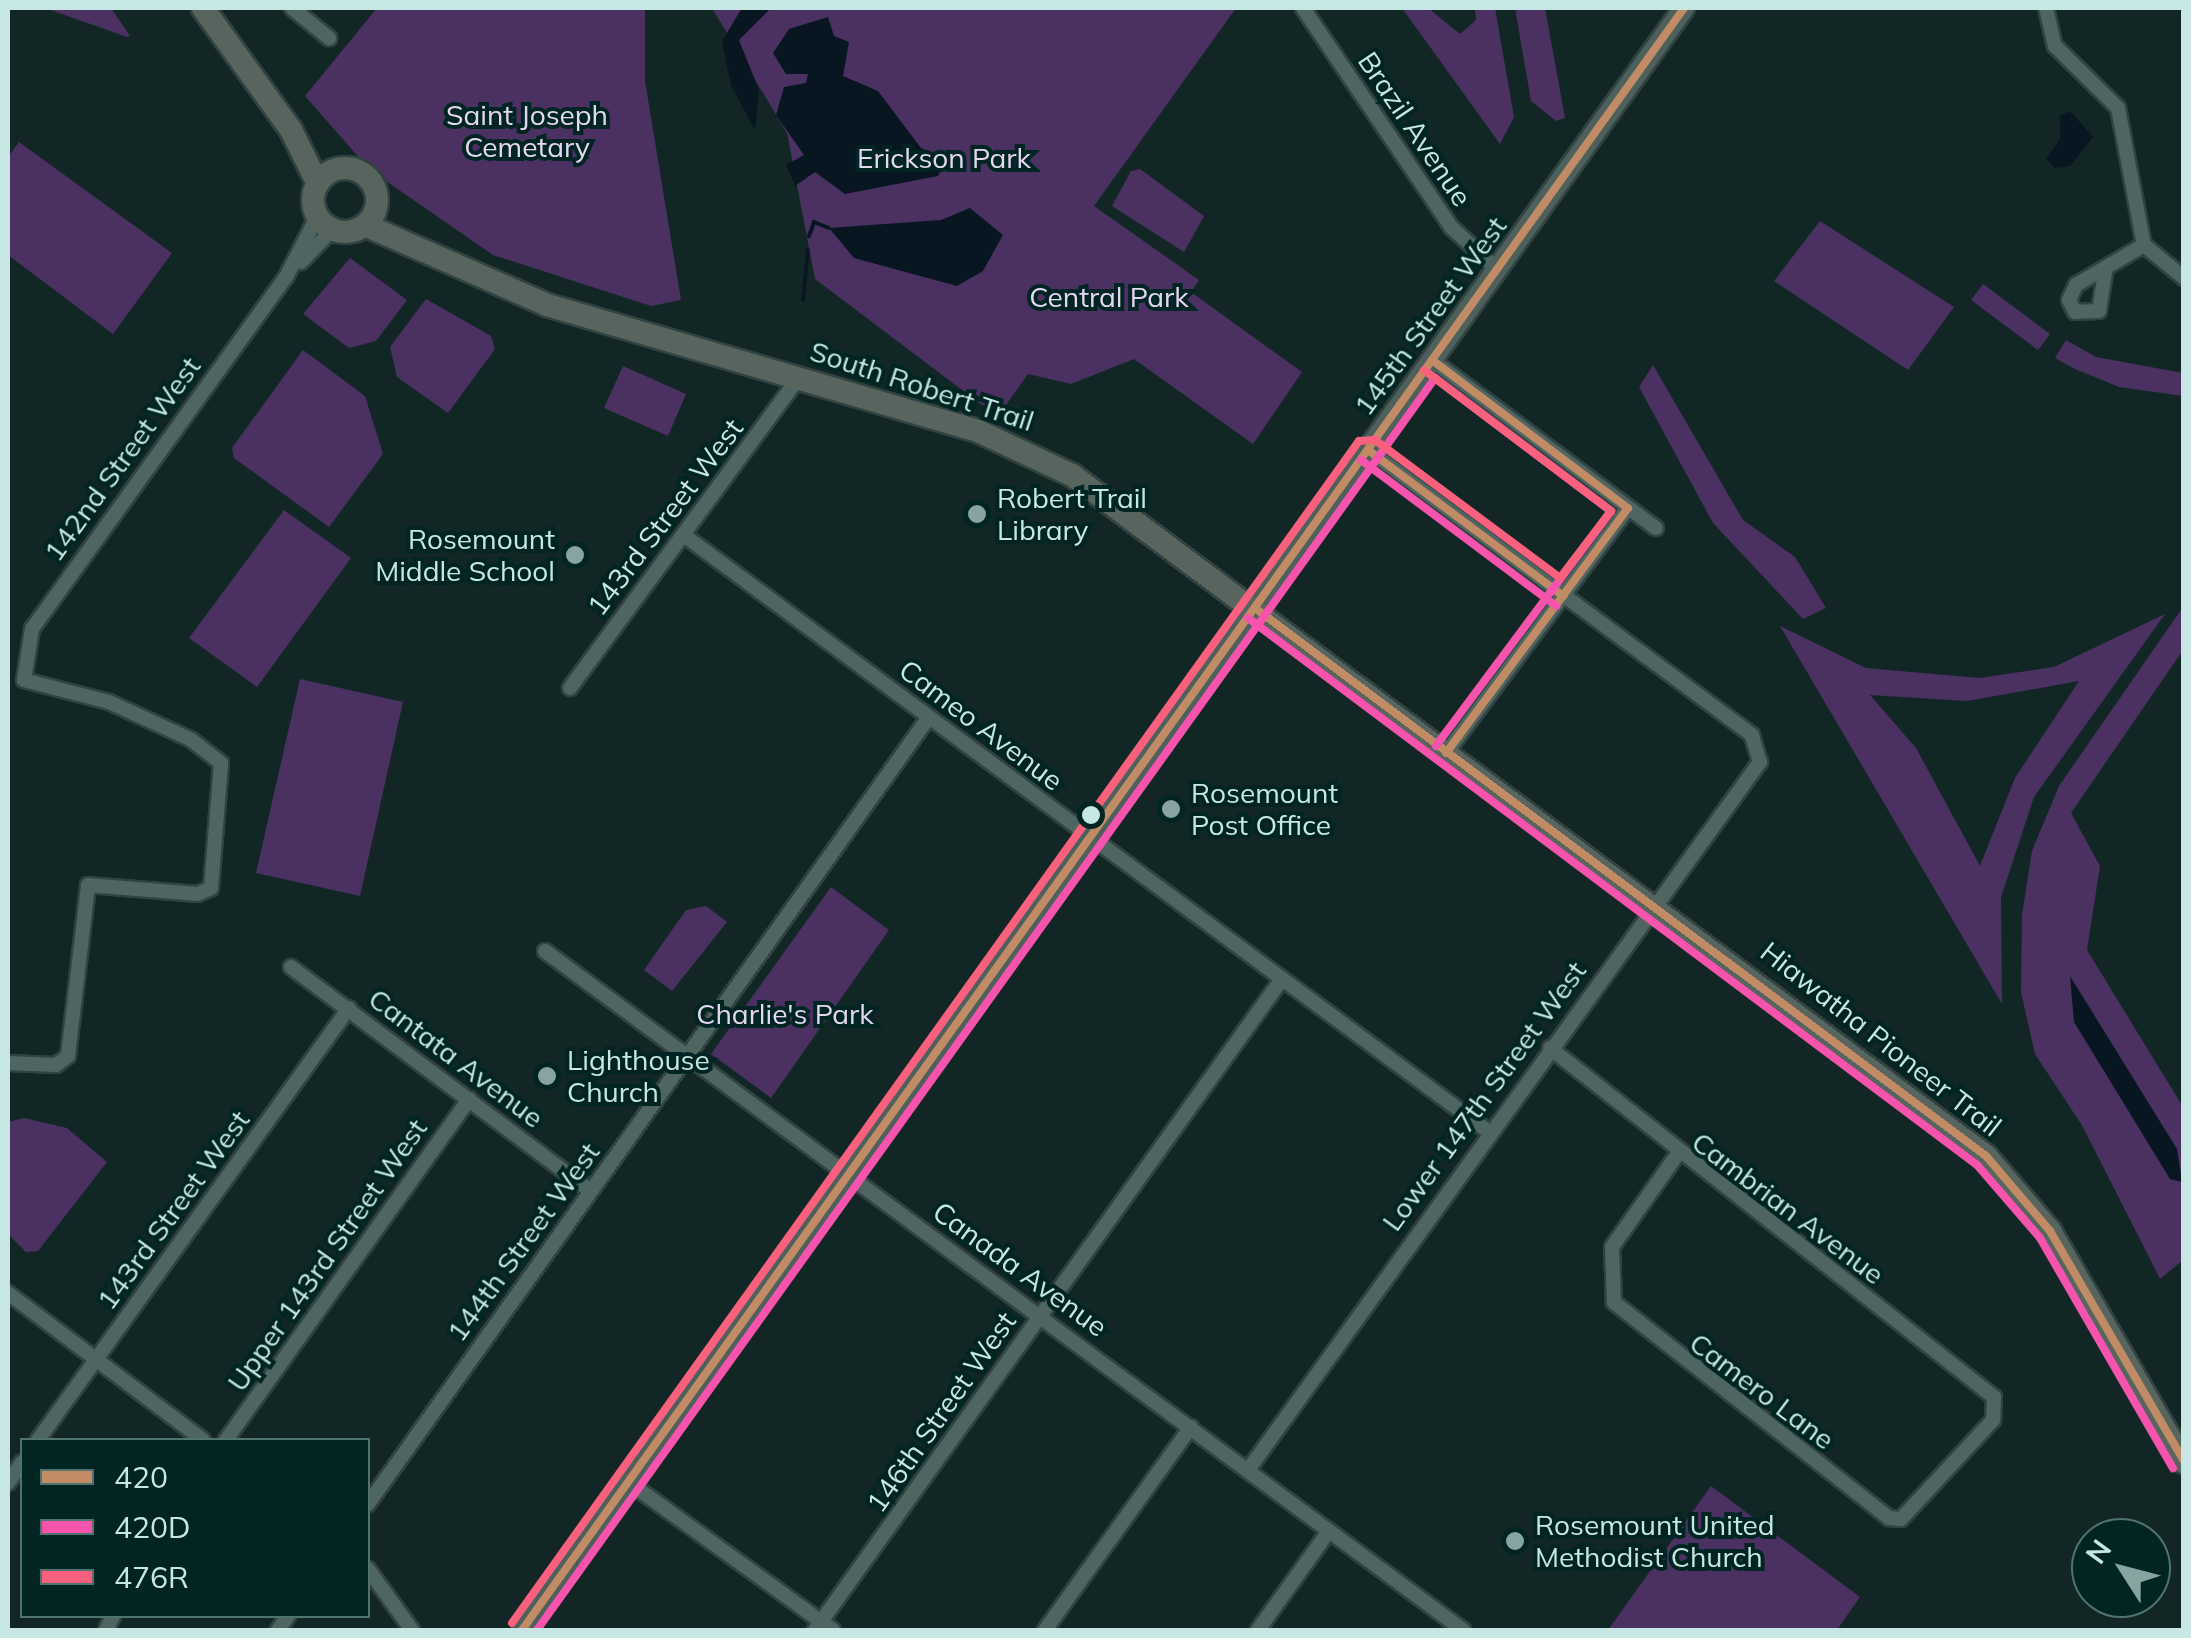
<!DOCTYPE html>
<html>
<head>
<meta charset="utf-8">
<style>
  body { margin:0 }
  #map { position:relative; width:2191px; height:1638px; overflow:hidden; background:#122725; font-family:Mulish,sans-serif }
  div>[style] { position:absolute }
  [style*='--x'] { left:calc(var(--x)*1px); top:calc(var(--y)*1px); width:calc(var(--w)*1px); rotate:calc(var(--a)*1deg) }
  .green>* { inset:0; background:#4a3162 }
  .water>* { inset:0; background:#081621 }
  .stream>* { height:4px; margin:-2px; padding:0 2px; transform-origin:2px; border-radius:2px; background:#081621 }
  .roads { filter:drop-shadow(2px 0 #314341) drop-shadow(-2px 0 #314341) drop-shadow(0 2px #314341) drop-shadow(0 -2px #314341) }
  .street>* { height:14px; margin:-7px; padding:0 7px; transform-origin:7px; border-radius:7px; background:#4e6562 }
  .secondary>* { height:20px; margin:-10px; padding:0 10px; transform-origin:10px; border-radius:10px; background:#4e605c }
  .primary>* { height:22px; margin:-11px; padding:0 11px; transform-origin:11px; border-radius:11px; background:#57655e }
  .primary>.ring { margin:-11px; padding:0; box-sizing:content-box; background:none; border:22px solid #57655e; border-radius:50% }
  .bus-1>* { height:8px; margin:-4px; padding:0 4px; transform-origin:4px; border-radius:4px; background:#c18c65 }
  .bus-2>* { height:8px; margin:-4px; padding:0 4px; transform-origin:4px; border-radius:4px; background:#f653ac }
  .bus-3>* { height:8px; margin:-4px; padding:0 4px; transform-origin:4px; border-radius:4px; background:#f8607d }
  .dots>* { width:28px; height:28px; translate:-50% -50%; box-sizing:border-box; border:5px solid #012522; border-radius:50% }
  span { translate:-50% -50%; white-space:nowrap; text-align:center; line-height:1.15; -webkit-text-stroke:8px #012522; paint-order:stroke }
  .park-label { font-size:28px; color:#e4d7f1 }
  .street-label { font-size:28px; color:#c7e7e4 }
  .poi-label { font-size:28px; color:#c7e7e4 }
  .left { translate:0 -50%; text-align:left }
  .right { translate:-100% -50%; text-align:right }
  .frame { position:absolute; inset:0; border:10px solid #c7e7e4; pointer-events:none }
  .legend { position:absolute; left:20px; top:1438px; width:350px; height:180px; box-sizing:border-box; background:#012522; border:2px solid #507370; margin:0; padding:12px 18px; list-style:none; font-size:30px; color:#c7e7e4 }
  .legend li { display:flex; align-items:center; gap:20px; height:50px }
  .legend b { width:50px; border:2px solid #507370 }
  .north { position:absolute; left:2071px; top:1518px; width:100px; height:100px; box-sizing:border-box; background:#012522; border:2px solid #507370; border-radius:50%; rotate:306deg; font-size:28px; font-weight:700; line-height:40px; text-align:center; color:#c7e7e4 }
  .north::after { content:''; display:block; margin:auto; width:35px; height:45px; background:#88a4a1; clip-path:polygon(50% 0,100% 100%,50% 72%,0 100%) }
</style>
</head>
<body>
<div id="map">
  <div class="green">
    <i style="clip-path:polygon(45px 8px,111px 8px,130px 36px,127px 37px)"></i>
    <i style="clip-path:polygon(377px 8px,645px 8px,645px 81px,681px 300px,651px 306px,493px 255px,370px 170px,305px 96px)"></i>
    <i style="clip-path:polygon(712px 8px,1236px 8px,1094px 206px,1199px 280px,1191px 292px,1302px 372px,1253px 444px,1134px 359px,1071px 384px,1028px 374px,1001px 412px,982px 405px,815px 279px,787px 133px)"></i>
    <i style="clip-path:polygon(1402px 8px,1428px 8px,1460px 34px,1476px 20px,1475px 8px,1495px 8px,1514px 117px,1500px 144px)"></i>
    <i style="clip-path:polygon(1515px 8px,1545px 8px,1565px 118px,1556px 121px,1531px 101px)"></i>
    <i style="clip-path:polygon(19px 142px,172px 253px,113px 334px,8px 255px,8px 157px)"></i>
    <i style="clip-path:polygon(1140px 169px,1204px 216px,1184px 252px,1112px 206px,1131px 171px)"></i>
    <i style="clip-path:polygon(1820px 221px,1954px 307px,1908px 370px,1774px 281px)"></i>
    <i style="clip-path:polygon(350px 258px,407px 300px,376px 341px,349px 348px,303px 314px)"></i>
    <i style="clip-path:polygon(1983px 284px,2050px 334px,2038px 350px,1971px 300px)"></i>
    <i style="clip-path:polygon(426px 299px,491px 336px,495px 349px,448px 413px,397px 377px,390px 347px)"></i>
    <i style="clip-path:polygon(2066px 340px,2096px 357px,2183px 373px,2183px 396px,2119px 387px,2075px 369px,2055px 358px)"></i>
    <i style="clip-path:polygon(303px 350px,365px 396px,383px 454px,329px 527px,234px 458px,232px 448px)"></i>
    <i style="clip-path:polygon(1653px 365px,1743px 520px,1795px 557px,1826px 608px,1803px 619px,1713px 523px,1639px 387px)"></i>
    <i style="clip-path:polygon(623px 366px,686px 394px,668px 436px,604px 408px)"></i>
    <i style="clip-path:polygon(284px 510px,351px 558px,257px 687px,189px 638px)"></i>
    <i style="clip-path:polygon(2183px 607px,2183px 650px,2071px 813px,2100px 866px,2087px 950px,2183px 1107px,2183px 1260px,2160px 1279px,2083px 1127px,2035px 1054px,2021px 992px,2022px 915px,2032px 851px,2059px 786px)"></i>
    <i style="clip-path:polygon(evenodd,2165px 614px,2034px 797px,2001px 897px,2002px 1004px,1780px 626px,1866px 668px,1979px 678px,2054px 667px,2165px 614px,2079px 681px,2015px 778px,1980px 866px,1916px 748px,1870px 695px,1967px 701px,2079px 681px)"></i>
    <i style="clip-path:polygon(300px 679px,403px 702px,360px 896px,256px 873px)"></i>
    <i style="clip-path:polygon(831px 887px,889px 930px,771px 1098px,711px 1054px)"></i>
    <i style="clip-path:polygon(706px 906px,727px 922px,672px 991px,644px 970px,686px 910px)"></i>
    <i style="clip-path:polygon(24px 1118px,67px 1128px,107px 1162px,38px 1251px,26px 1252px,8px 1234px,8px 1122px)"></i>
    <i style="clip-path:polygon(1711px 1486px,1860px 1597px,1837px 1630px,1608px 1630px)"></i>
  </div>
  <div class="water">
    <i style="clip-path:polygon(742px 8px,771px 8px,739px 40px,759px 90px,755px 130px,731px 86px,722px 41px)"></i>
    <i style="clip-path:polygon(828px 17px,834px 36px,849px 42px,843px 76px,878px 91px,921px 148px,946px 159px,938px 176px,845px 194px,815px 172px,795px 186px,786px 165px,804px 155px,776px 115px,784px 87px,806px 83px,808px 74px,786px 74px,773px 53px,789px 29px)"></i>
    <i style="clip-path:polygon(2070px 111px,2093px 137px,2070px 166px,2055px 168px,2046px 159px,2060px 139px,2060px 116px)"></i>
    <i style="clip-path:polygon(970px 208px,1003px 235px,983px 271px,957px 286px,854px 258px,829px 228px,941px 220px)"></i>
    <i style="clip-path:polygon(2070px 976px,2177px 1149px,2182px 1182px,2170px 1179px,2074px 1022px)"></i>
  </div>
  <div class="stream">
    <i style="--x:809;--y:236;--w:15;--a:-70"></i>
    <i style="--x:814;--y:222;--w:16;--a:22"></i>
    <i style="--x:803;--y:300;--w:50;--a:-84.3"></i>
  </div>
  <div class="roads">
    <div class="street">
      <i style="--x:292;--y:8;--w:48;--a:39"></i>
      <i style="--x:1303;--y:8;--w:264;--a:55.9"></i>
      <i style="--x:1451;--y:227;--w:62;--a:42.4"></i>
      <i style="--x:2046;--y:8;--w:39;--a:77"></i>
      <i style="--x:2055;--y:46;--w:88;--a:44.5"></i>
      <i style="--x:2118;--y:108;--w:139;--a:79.3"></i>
      <i style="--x:2144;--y:245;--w:52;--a:39.5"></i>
      <i style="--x:301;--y:262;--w:46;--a:-45.9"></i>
      <i style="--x:2105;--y:273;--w:38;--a:99"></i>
      <i style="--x:2099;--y:311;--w:24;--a:178"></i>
      <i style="--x:2075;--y:312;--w:13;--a:-117"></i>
      <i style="--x:2069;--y:300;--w:17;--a:-65"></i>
      <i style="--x:2076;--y:285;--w:79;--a:-30.5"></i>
      <i style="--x:1432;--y:360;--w:280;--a:36.9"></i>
      <i style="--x:685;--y:536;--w:1001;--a:36.55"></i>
      <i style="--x:570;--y:688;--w:386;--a:-53.6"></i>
      <i style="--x:1446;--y:753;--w:305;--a:-53.4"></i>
      <i style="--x:545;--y:951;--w:1142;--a:36.49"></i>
      <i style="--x:291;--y:967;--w:374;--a:36.8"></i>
      <i style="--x:1550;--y:1048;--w:565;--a:38.17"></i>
      <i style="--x:1994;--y:1397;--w:23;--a:92"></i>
      <i style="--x:1993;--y:1420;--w:135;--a:132.9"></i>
      <i style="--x:1901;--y:1519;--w:12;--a:-175"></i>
      <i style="--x:1889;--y:1518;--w:350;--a:-141.9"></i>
      <i style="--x:1614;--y:1302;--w:55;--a:-92.1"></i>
      <i style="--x:1612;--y:1247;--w:113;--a:-54.8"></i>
      <i style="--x:8;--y:1063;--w:48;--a:2.4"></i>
      <i style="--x:56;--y:1065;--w:15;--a:-37"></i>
      <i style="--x:68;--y:1056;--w:172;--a:-83.3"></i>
      <i style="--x:88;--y:885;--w:110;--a:4.7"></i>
      <i style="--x:198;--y:894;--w:14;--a:-25"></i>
      <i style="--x:211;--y:888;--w:125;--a:-85.4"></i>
      <i style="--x:221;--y:763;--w:37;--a:-142"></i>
      <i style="--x:192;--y:740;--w:91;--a:-155.4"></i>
      <i style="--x:109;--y:702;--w:88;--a:-165.5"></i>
      <i style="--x:24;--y:680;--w:52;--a:-81.1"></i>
      <i style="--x:32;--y:629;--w:434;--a:-54.2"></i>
      <i style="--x:286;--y:277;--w:68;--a:-62.7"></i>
      <i style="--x:8;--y:1293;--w:244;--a:37"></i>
      <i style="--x:38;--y:1440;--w:532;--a:-54.25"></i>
      <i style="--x:226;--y:1440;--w:419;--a:-54.5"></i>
      <i style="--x:1248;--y:1470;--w:874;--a:-54.13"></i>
      <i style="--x:1760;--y:762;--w:28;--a:-107"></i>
      <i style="--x:1752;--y:735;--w:478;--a:-143.4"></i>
      <i style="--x:627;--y:1481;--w:254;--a:35.9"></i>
      <i style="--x:8;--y:1483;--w:25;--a:-56"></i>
      <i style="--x:368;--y:1504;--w:966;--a:-54.52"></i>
      <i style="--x:368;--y:1569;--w:75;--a:54.2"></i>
      <i style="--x:106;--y:1630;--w:16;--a:-63"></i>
      <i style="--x:278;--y:1630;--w:17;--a:-54"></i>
      <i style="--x:815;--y:1630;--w:801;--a:-54.35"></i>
      <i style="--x:1045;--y:1630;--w:250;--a:-54.3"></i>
      <i style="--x:1258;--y:1630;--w:122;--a:-54.4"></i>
    </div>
    <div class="secondary">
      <i style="--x:522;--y:1630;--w:1995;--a:-54.38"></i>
    </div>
    <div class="primary">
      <i style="--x:203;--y:8;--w:150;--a:54.2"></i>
      <i style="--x:291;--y:130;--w:60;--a:63.4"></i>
      <i class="ring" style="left:313px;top:168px;width:42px;height:42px"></i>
      <i style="--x:365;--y:225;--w:199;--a:23.7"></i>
      <i style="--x:547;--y:305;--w:451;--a:16.3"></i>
      <i style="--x:980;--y:432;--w:102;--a:25.1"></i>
      <i style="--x:1072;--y:475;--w:1140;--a:36.69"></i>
      <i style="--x:1986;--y:1156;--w:99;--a:49.5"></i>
      <i style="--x:2050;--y:1231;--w:267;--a:59.9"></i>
    </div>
  </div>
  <div class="bus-1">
    <i style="--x:1432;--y:360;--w:246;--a:37.1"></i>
    <i style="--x:1368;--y:450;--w:244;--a:36.8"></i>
    <i style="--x:1255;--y:608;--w:914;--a:36.86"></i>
    <i style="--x:1986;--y:1156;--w:99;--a:49.5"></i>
    <i style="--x:2050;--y:1231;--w:266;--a:59.8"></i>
    <i style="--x:1446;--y:753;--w:305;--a:-53.4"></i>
    <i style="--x:522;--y:1630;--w:1995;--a:-54.38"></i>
  </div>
  <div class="bus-2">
    <i style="--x:1361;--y:460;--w:244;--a:36.8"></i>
    <i style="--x:1248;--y:618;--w:911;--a:36.88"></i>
    <i style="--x:1977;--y:1165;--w:96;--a:49.2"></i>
    <i style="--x:2040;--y:1238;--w:266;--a:60"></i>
    <i style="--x:537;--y:1630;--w:1541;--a:-54.35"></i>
    <i style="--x:1435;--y:378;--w:221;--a:37.1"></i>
    <i style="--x:1611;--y:511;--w:293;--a:126.7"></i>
  </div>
  <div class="bus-3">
    <i style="--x:512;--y:1623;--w:1454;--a:-54.38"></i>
    <i style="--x:1359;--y:441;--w:16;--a:-4"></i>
    <i style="--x:1375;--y:440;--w:231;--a:36.7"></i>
    <i style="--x:1560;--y:578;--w:84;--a:-52.7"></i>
    <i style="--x:1611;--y:511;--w:234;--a:-143"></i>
  </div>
  <div class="dots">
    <i style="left:977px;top:514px;background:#88a4a1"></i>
    <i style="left:575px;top:555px;background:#88a4a1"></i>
    <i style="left:1171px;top:809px;background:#88a4a1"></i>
    <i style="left:1091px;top:815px;background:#c7e7e4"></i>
    <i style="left:547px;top:1076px;background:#88a4a1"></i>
    <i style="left:1515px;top:1541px;background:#88a4a1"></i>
  </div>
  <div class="park-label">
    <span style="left:527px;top:131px">Saint Joseph<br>Cemetary</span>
    <span style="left:944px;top:158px">Erickson Park</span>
    <span style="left:1109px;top:297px">Central Park</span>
    <span style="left:785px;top:1014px">Charlie's Park</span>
  </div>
  <div class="street-label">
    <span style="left:1415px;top:129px;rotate:56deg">Brazil Avenue</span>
    <span style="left:1430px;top:316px;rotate:-54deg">145th Street West</span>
    <span style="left:922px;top:386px;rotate:18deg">South Robert Trail</span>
    <span style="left:122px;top:459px;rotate:-54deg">142nd Street West</span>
    <span style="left:665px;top:517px;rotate:-53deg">143rd Street West</span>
    <span style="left:981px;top:725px;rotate:37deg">Cameo Avenue</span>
    <span style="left:1881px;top:1039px;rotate:38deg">Hiawatha Pioneer Trail</span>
    <span style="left:456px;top:1058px;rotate:37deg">Cantata Avenue</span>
    <span style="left:1484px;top:1096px;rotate:-54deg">Lower 147th Street West</span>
    <span style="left:1788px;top:1208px;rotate:37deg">Cambrian Avenue</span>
    <span style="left:173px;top:1210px;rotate:-54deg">143rd Street West</span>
    <span style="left:523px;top:1242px;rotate:-54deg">144th Street West</span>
    <span style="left:327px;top:1255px;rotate:-55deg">Upper 143rd Street West</span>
    <span style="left:1020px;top:1269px;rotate:36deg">Canada Avenue</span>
    <span style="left:1762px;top:1391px;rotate:37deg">Camero Lane</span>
    <span style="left:941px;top:1412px;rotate:-55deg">146th Street West</span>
  </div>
  <div class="poi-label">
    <span class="left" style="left:997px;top:514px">Robert Trail<br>Library</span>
    <span class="right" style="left:555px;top:555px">Rosemount<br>Middle School</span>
    <span class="left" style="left:1191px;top:809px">Rosemount<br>Post Office</span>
    <span class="left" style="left:567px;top:1076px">Lighthouse<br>Church</span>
    <span class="left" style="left:1535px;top:1541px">Rosemount United<br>Methodist Church</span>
  </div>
  <div class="frame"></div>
  <ul class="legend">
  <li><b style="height:12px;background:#c18c65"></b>420</li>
  <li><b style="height:12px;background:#f653ac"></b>420D</li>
  <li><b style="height:12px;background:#f8607d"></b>476R</li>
  </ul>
  <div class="north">N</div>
</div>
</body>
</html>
